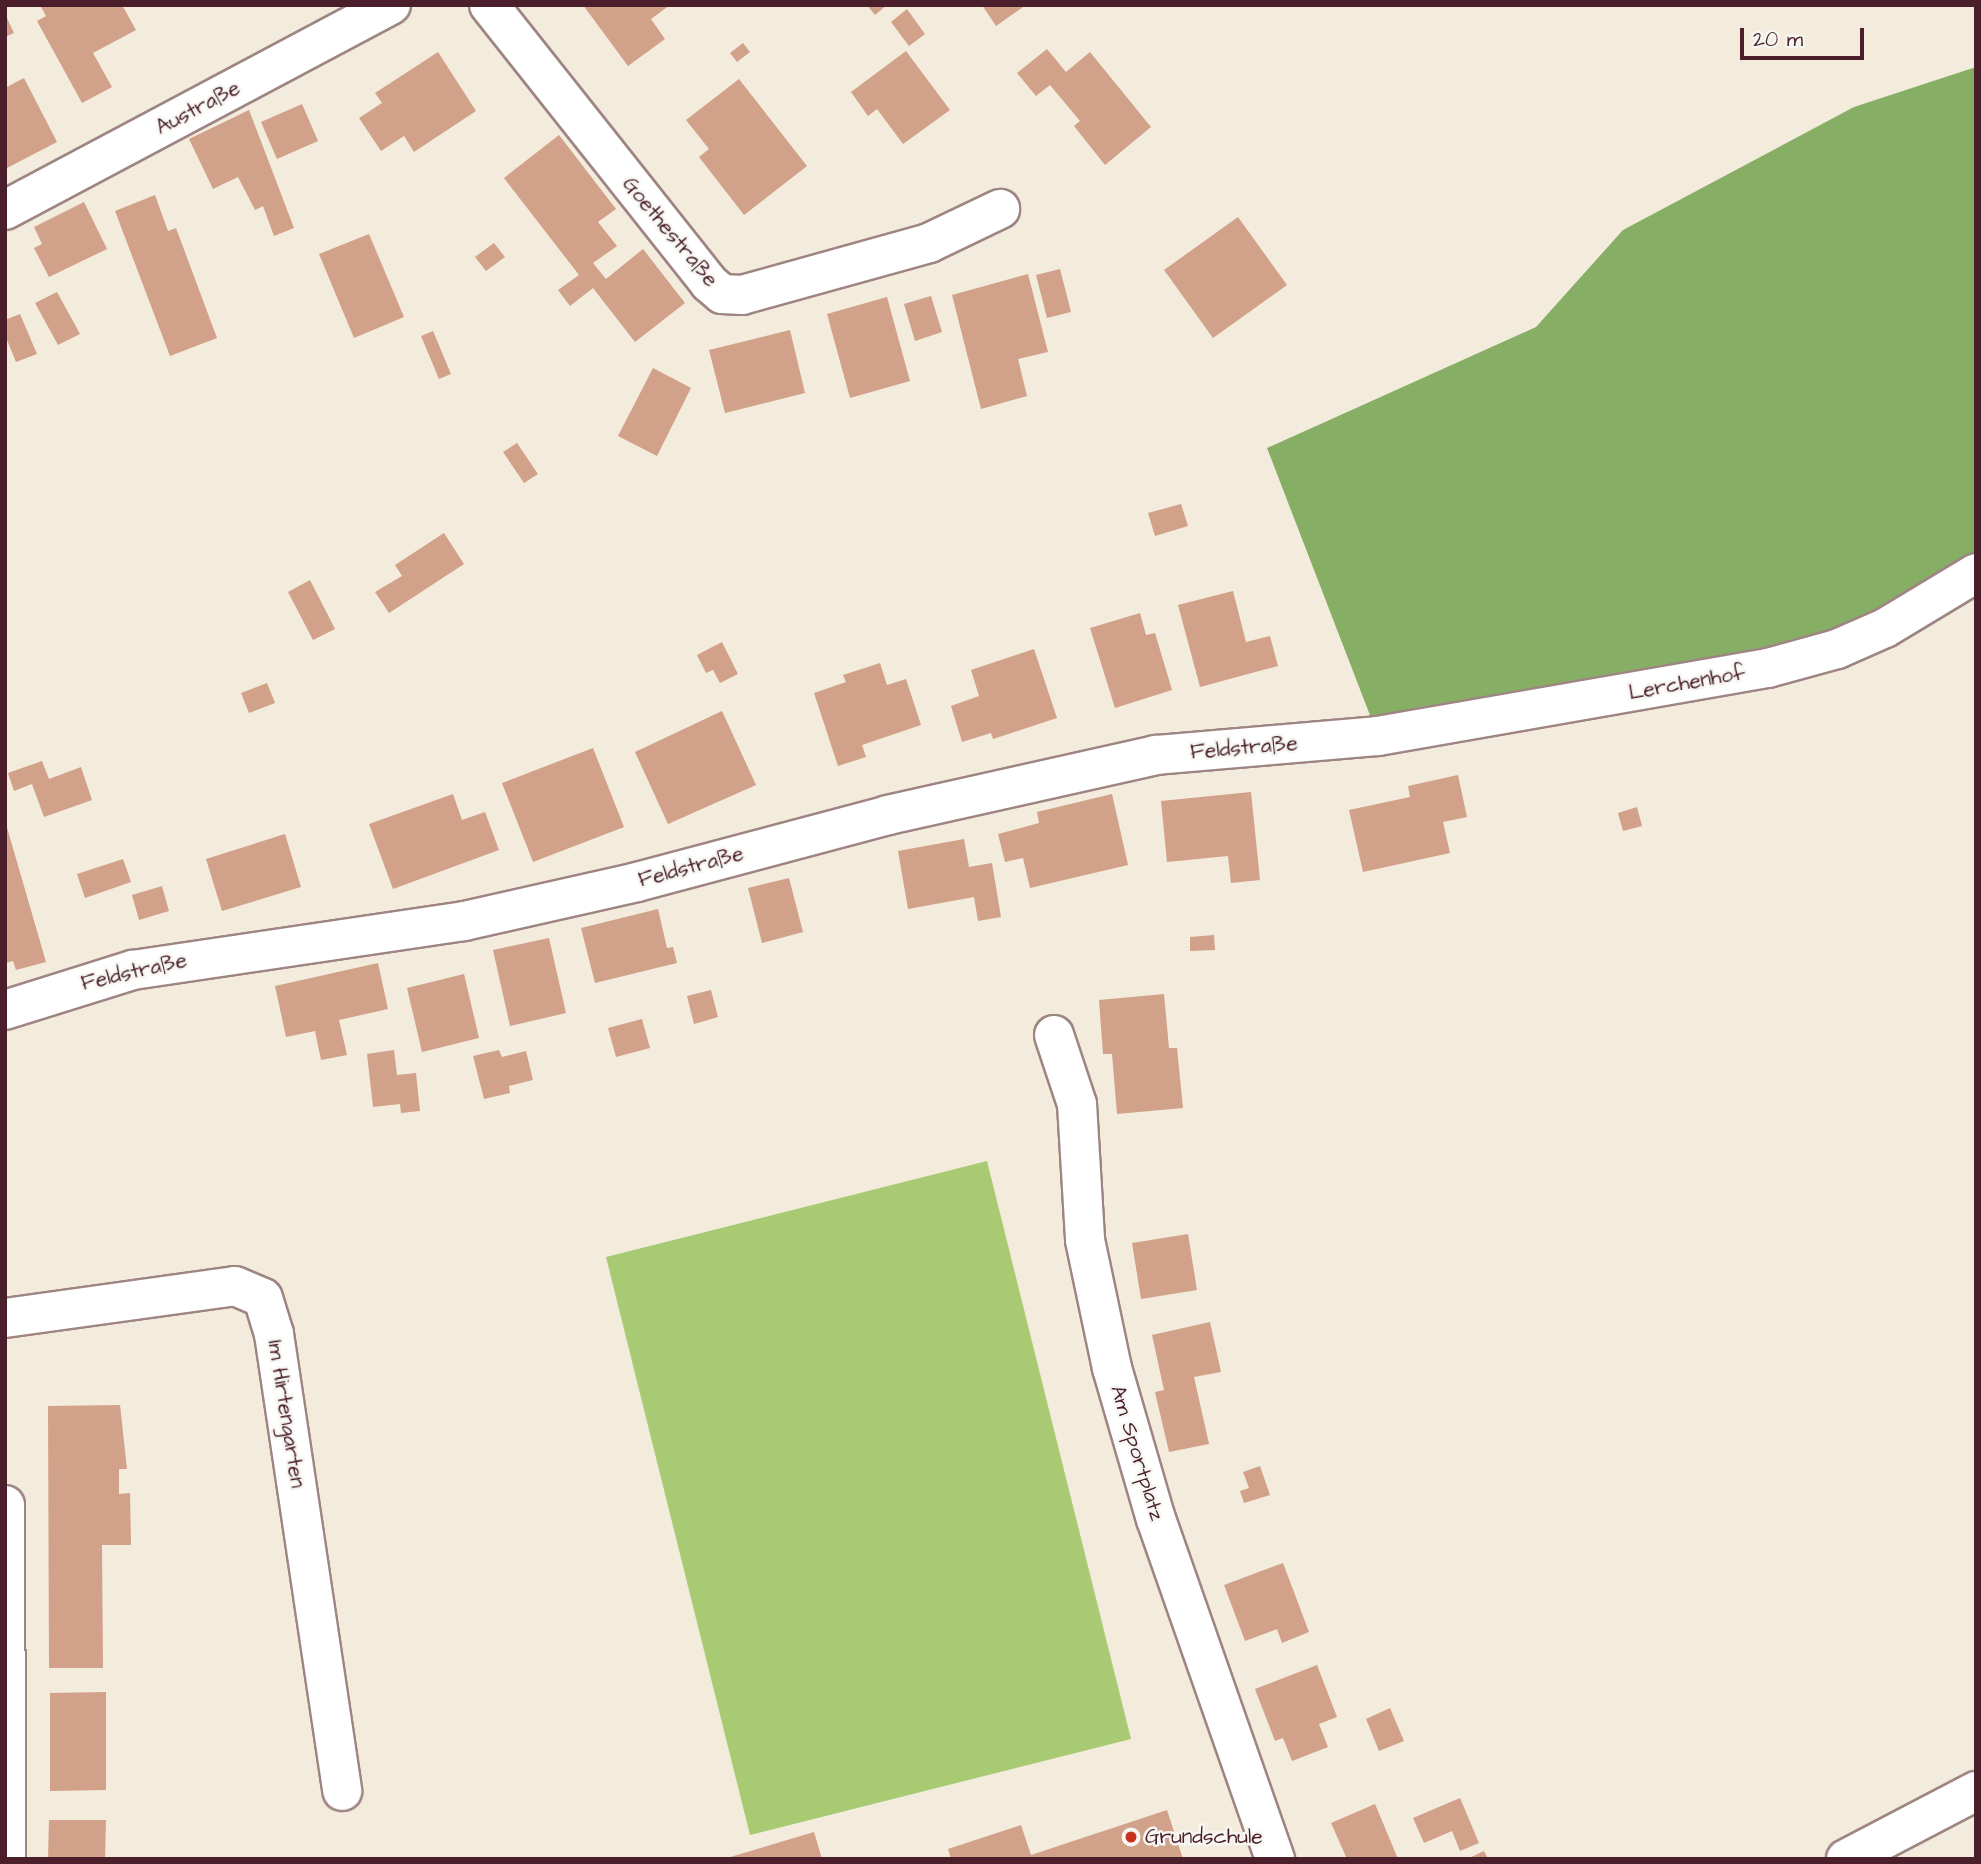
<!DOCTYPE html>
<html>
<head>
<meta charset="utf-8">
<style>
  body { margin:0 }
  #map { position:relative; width:1981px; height:1864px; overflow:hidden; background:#f3ebdb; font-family:"Architects Daughter",sans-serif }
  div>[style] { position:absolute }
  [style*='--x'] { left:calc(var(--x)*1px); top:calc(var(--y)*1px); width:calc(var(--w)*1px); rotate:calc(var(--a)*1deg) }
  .green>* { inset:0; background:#a8ca72 }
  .forest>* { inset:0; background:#86ae64 }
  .building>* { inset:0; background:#d1a18a }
  .roads { filter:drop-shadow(2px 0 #9e8583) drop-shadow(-2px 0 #9e8583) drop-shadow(0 2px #9e8583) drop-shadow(0 -2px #9e8583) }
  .minor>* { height:38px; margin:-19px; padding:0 19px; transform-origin:19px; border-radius:19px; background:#fff }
  .major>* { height:38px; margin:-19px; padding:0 19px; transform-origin:19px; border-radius:19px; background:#fff }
  .dots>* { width:19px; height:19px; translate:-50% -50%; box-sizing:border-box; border:4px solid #f6f6f2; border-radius:50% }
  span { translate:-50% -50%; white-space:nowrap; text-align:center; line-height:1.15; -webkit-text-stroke:5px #f6f6f2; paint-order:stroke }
  .street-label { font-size:21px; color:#4a1f2b }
  .poi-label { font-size:21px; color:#4a1f2b }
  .left { translate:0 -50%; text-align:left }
  .frame { position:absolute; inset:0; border:7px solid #4a1f2b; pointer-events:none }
  .scale { position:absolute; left:1740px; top:28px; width:124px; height:32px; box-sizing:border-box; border:4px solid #4a1f2b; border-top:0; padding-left:9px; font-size:21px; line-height:24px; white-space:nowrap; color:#4a1f2b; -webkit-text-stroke:5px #f6f6f2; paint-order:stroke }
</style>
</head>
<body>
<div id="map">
  <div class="green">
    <i style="clip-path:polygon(987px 1161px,1131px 1739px,750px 1835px,606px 1257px)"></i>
  </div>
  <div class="forest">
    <i style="clip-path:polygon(1976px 67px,1976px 573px,1885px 628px,1378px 736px,1267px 448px,1536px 327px,1623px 230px,1854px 107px)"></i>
  </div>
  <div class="building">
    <i style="clip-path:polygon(40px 5px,122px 5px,136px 30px,93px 53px,112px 87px,82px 103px,37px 21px,46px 16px)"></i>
    <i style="clip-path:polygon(583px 5px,670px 5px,651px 19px,665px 39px,628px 66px)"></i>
    <i style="clip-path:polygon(867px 5px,887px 5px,875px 15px)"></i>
    <i style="clip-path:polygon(982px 5px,1026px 5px,996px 26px)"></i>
    <i style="clip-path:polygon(907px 9px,925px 34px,909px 46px,891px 22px)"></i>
    <i style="clip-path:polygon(5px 14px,14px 33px,5px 37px)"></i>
    <i style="clip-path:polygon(743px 43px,750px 52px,737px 62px,730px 53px)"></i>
    <i style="clip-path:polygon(1047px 49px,1066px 72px,1090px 52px,1151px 127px,1105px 165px,1074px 126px,1080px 121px,1050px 85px,1036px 96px,1017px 73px)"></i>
    <i style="clip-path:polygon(906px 51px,950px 110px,903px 144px,877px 109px,868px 116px,851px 92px)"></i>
    <i style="clip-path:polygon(438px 52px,476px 111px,414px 152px,404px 136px,381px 151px,359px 118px,382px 103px,375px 93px)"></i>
    <i style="clip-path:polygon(24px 78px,57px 142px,7px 168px,5px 88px)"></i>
    <i style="clip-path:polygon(739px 79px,807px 166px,744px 215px,699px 157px,709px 149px,686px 120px)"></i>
    <i style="clip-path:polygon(302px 104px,318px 141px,277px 159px,261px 122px)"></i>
    <i style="clip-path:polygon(249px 110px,294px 228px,274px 236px,263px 206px,255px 210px,238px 177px,213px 189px,189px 139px)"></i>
    <i style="clip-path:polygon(559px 135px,616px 209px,598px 222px,617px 246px,593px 263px,606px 279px,643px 249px,685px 303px,635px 342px,593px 288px,570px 306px,558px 290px,579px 275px,504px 178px)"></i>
    <i style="clip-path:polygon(155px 195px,168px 231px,176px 228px,217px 338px,170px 356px,115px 211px)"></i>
    <i style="clip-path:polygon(84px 202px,107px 249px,49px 277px,34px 248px,42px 244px,34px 227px)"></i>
    <i style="clip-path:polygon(1238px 217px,1287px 285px,1213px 338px,1164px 270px)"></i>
    <i style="clip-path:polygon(369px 234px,404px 317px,354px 338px,319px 254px)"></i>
    <i style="clip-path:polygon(494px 243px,505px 257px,486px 271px,475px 257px)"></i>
    <i style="clip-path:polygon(1060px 269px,1071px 312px,1047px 318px,1036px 275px)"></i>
    <i style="clip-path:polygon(1028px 274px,1048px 352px,1018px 359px,1027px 396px,981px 409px,952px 295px)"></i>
    <i style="clip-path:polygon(57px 292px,80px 334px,58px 345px,35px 303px)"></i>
    <i style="clip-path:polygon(931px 296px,942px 332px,915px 341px,904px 304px)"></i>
    <i style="clip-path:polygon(887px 297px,910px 381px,850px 398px,827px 314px)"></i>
    <i style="clip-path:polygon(20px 314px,37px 354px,16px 362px,5px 335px,5px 320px)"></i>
    <i style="clip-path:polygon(790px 330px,805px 393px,725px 413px,709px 350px)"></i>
    <i style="clip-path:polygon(433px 331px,451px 374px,439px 379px,421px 336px)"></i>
    <i style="clip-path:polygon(653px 368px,691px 388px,657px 456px,618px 436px)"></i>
    <i style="clip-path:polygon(517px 443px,538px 474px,524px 483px,503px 452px)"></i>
    <i style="clip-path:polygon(1181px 504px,1188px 526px,1155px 536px,1148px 513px)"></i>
    <i style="clip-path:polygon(444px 533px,464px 564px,389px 613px,375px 592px,402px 576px,395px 565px)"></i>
    <i style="clip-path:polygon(310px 580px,335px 629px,313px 640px,288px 592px)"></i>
    <i style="clip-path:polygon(1233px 591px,1246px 642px,1270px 636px,1278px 666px,1200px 687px,1178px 605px)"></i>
    <i style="clip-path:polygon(1140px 613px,1146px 635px,1155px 633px,1172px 690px,1115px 708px,1090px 628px)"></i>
    <i style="clip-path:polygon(722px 642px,738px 674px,720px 683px,713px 670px,706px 673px,697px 655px)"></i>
    <i style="clip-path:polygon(1034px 649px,1057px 718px,993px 739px,991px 733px,962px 742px,951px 706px,979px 696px,971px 670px)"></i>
    <i style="clip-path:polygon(880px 663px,887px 685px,906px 679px,921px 725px,862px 745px,866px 757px,838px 766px,814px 693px,846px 682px,843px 675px)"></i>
    <i style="clip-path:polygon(267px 683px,275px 703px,249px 713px,241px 693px)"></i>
    <i style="clip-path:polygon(722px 711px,756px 785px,668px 824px,635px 752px)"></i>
    <i style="clip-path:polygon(593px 748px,624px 827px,533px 862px,502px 783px)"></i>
    <i style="clip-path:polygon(42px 761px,49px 779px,81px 767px,92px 800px,44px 817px,32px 784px,14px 791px,8px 773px)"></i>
    <i style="clip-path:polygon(1458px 775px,1467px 817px,1443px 822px,1450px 853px,1363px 872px,1349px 810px,1410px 797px,1408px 786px)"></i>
    <i style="clip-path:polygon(1251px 792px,1260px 880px,1231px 883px,1228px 856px,1167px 862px,1161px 801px)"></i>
    <i style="clip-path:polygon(453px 794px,462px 820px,485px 812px,499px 850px,393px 889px,369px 824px)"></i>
    <i style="clip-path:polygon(1112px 794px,1128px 865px,1030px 888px,1023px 858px,1005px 862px,998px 834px,1039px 823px,1037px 812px)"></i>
    <i style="clip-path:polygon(1637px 807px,1642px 826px,1623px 831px,1618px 813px)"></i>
    <i style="clip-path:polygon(6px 824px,46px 962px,16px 970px,13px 961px,5px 963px)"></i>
    <i style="clip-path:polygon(285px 834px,301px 887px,222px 911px,206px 859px)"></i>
    <i style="clip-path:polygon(964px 839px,969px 867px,992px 863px,1001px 917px,978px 921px,974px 897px,908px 909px,898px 851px)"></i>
    <i style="clip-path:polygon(123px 859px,131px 882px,85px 898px,77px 874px)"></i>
    <i style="clip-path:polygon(789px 878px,803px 932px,762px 943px,748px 888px)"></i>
    <i style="clip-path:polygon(162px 886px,169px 911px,139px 920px,132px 895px)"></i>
    <i style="clip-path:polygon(658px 909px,667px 948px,673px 947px,677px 963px,595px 983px,581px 928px)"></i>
    <i style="clip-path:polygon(1214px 935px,1215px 950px,1190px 951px,1190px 937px)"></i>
    <i style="clip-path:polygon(549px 938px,566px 1013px,510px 1026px,493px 950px)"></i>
    <i style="clip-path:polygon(378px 963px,388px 1009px,339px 1020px,347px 1055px,321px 1060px,315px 1031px,286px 1037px,275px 986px)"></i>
    <i style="clip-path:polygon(464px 974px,479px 1038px,422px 1052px,407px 988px)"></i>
    <i style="clip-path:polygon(711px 990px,718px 1017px,694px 1024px,687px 996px)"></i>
    <i style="clip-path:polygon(1164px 994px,1169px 1048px,1177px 1048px,1183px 1108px,1117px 1114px,1112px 1054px,1103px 1054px,1099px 1000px)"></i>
    <i style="clip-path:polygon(642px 1019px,650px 1048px,616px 1057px,608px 1028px)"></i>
    <i style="clip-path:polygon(394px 1050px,397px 1075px,416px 1073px,420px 1111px,401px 1113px,400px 1104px,373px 1107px,367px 1054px)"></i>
    <i style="clip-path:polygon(499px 1050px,502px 1057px,526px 1051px,533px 1080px,509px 1086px,510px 1093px,484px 1099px,473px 1056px)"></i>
    <i style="clip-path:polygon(1188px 1234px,1197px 1290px,1141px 1299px,1132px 1243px)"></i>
    <i style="clip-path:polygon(1210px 1322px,1221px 1372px,1194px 1377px,1209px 1444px,1169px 1452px,1155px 1392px,1164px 1390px,1152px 1335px)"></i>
    <i style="clip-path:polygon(120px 1405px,127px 1469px,119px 1469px,119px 1494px,130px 1493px,131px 1545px,102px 1545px,103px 1668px,49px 1668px,48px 1406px)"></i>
    <i style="clip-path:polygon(1260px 1466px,1270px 1495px,1244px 1503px,1240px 1491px,1249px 1488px,1243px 1472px)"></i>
    <i style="clip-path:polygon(1283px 1563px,1309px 1632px,1282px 1643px,1277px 1629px,1245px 1641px,1224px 1585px)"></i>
    <i style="clip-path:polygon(1317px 1665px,1337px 1717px,1319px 1724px,1328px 1747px,1292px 1761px,1283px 1738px,1275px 1741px,1255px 1689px)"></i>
    <i style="clip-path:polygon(106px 1692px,106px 1790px,50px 1791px,50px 1693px)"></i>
    <i style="clip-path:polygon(1390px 1708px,1404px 1741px,1379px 1751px,1366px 1719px)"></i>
    <i style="clip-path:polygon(1460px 1798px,1479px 1843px,1460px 1851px,1452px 1831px,1424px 1843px,1413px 1818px)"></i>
    <i style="clip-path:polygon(1375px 1804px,1398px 1859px,1347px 1859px,1331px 1823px)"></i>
    <i style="clip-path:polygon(1167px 1810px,1183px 1859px,951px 1859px,948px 1849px,1021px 1825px,1031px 1855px)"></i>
    <i style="clip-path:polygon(49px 1820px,106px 1820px,105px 1859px,48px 1859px)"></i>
    <i style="clip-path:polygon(814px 1832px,822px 1859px,727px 1859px,727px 1858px)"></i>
    <i style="clip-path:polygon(1484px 1851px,1488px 1859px,1467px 1859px)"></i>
  </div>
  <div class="roads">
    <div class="minor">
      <i style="--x:489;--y:5;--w:355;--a:51.6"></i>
      <i style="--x:709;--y:283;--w:17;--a:40"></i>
      <i style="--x:722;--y:294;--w:20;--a:3"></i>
      <i style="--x:742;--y:295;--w:194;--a:-15.5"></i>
      <i style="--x:929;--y:243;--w:79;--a:-25.6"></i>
      <i style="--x:5;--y:210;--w:437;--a:-28"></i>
      <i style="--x:5;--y:1010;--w:134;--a:-17.4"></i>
      <i style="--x:133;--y:970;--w:335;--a:-8.4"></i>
      <i style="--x:464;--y:921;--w:177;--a:-12.7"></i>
      <i style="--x:637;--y:882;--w:260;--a:-14.9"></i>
      <i style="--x:888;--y:815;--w:275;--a:-12.6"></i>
      <i style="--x:1156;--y:755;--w:223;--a:-4.9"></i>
      <i style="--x:1378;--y:736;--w:396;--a:-9.9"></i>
      <i style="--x:1768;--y:668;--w:72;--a:-15.4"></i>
      <i style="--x:1837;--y:649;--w:52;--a:-23.6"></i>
      <i style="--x:1885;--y:628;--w:106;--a:-31.1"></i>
      <i style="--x:1054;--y:1035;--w:73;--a:71.6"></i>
      <i style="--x:1077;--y:1104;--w:136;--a:86.6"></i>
      <i style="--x:1085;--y:1240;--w:131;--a:78.1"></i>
      <i style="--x:1112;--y:1368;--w:157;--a:73.8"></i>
      <i style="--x:1156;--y:1519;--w:360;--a:70.7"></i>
      <i style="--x:5;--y:1318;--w:232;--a:-7.9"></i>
      <i style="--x:235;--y:1286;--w:30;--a:23"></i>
      <i style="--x:263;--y:1298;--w:38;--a:73"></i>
      <i style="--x:274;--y:1334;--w:462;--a:81.5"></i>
      <i style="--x:1846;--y:1859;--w:147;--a:-27.6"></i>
    </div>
    <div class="major">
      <i style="--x:5;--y:1505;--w:354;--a:89.8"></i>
    </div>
  </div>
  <div class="dots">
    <i style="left:1131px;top:1837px;background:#c8321e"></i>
  </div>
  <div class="street-label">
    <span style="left:198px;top:108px;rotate:-28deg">Austraße</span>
    <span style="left:670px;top:232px;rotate:50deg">Goethestraße</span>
    <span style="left:1687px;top:683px;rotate:-10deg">Lerchenhof</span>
    <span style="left:1244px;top:748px;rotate:-5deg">Feldstraße</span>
    <span style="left:691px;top:867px;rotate:-15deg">Feldstraße</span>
    <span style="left:134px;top:972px;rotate:-13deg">Feldstraße</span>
    <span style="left:286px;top:1414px;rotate:81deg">Im Hirtengarten</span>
    <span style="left:1137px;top:1453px;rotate:73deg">Am Sportplatz</span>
  </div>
  <div class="poi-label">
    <span class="left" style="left:1145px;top:1837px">Grundschule</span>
  </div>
  <div class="frame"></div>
  <div class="scale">20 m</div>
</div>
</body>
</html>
